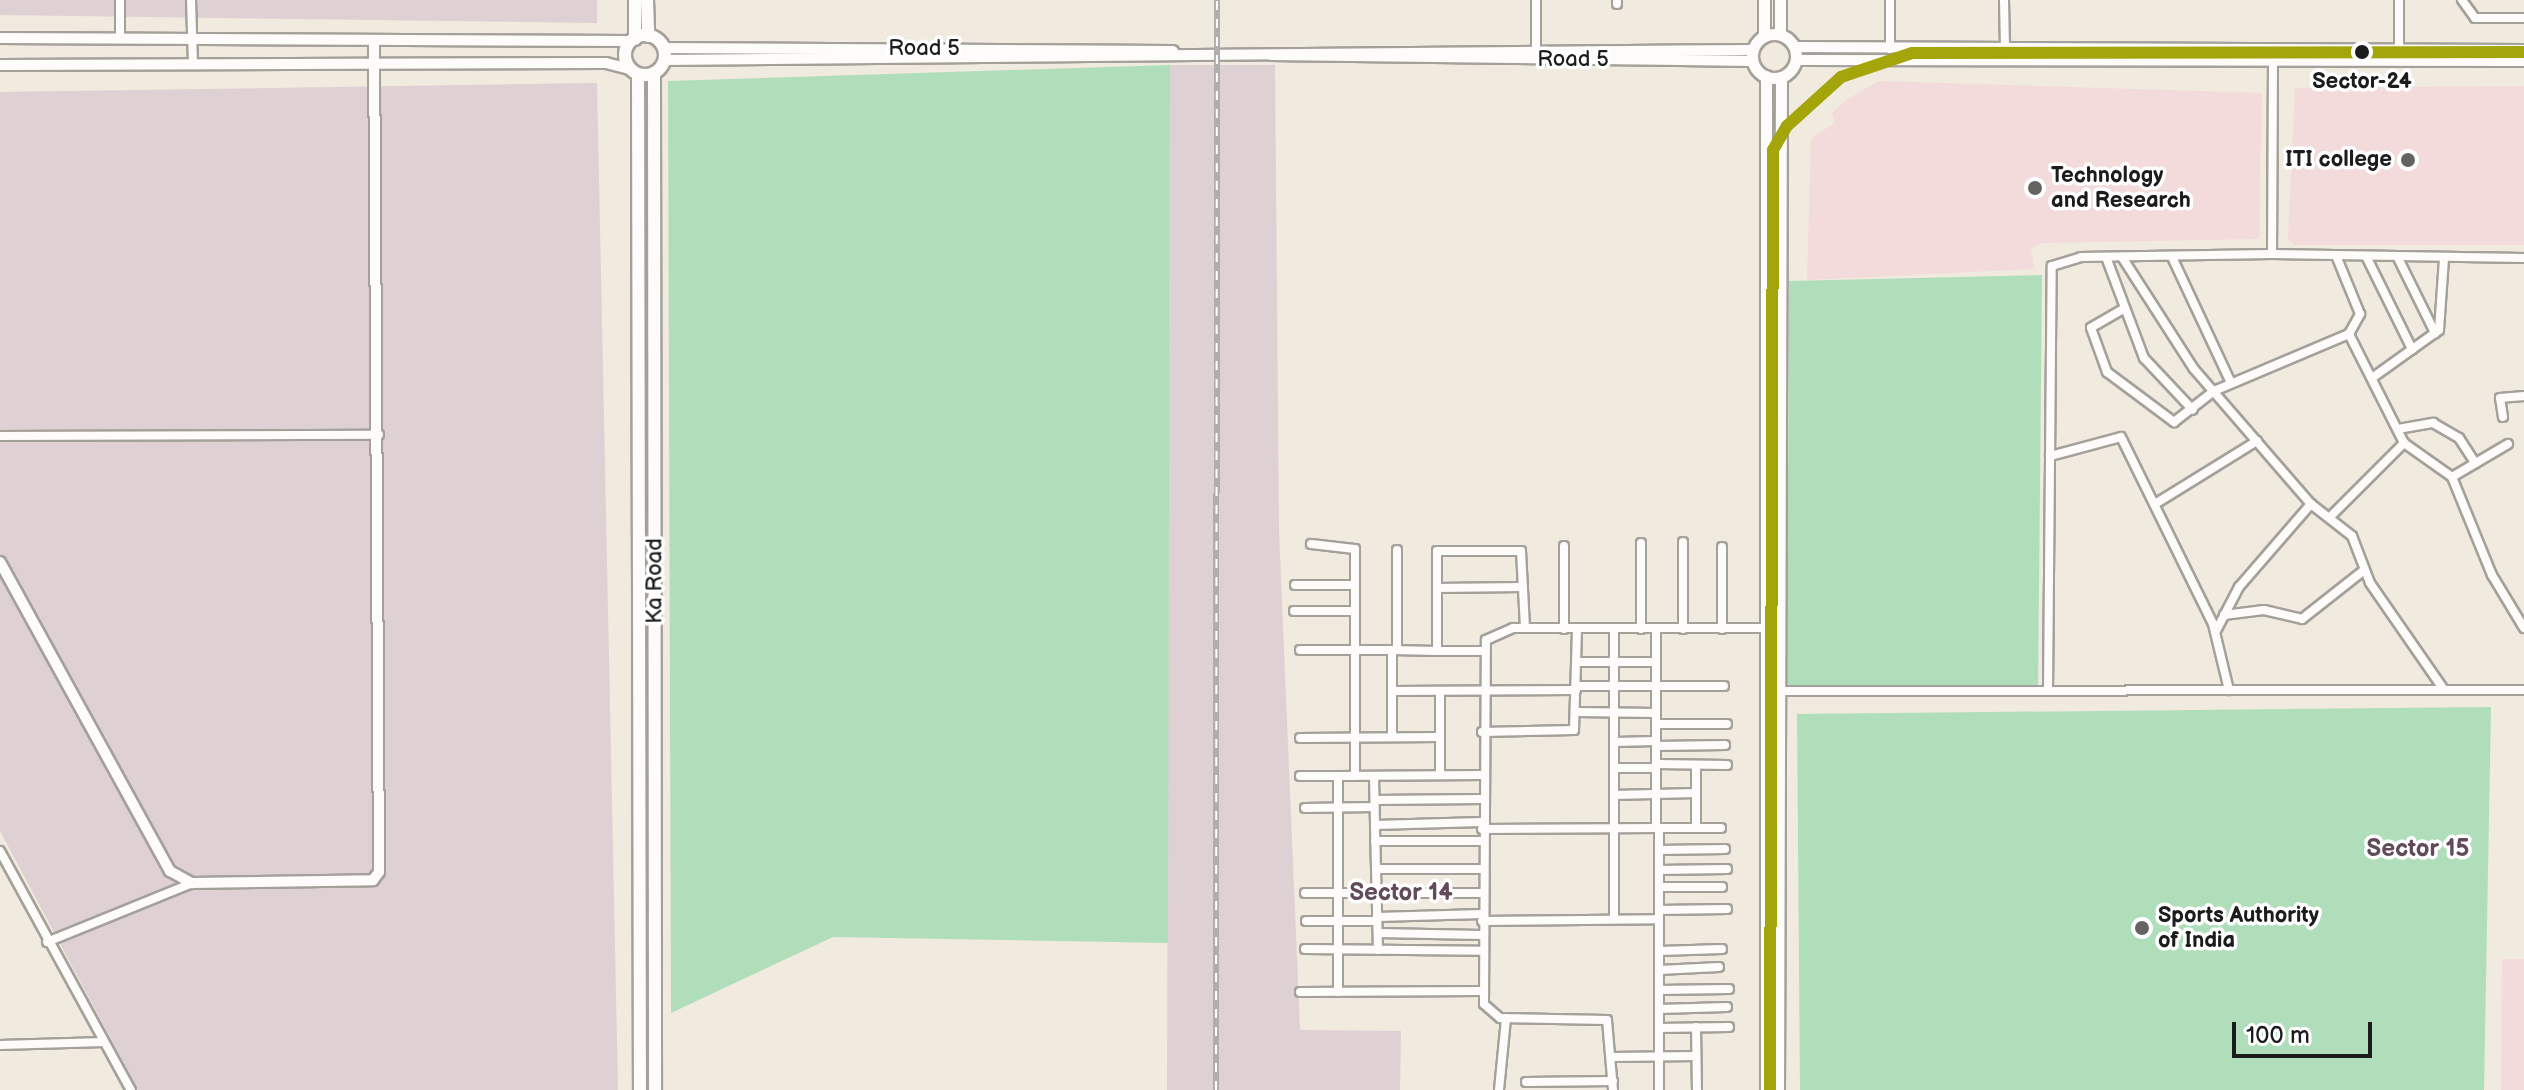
<!DOCTYPE html>
<html>
<head>
<meta charset="utf-8">
<style>
  body { margin:0 }
  #map { position:relative; width:2524px; height:1090px; overflow:hidden; background:#f0eadf; font-family:"Balsamiq Sans",sans-serif }
  div>[style] { position:absolute }
  [style*='--x'] { left:calc(var(--x)*1px); top:calc(var(--y)*1px); width:calc(var(--w)*1px); rotate:calc(var(--a)*1deg) }
  .built>* { inset:0; background:#f3dbdb }
  .industrial>* { inset:0; background:#dfd1d3 }
  .green>* { inset:0; background:#b0deba }
  .roads { filter:drop-shadow(2px 0 #a4a09a) drop-shadow(-2px 0 #a4a09a) drop-shadow(0 2px #a4a09a) drop-shadow(0 -2px #a4a09a) }
  .minor>* { height:8px; margin:-4px; padding:0 4px; transform-origin:4px; border-radius:4px; background:#fdfcfa }
  .tertiary>* { height:10px; margin:-5px; padding:0 5px; transform-origin:5px; border-radius:5px; background:#fdfcfa }
  .secondary>* { height:11px; margin:-5.5px; padding:0 5.5px; transform-origin:5.5px; border-radius:5.5px; background:#fdfcfa }
  .secondary>.ring { margin:-5.5px; padding:0; box-sizing:content-box; background:none; border:11px solid #fdfcfa; border-radius:50% }
  .primary>* { height:12px; margin:-6px; padding:0 6px; transform-origin:6px; border-radius:6px; background:#fdfcfa }
  .primary>.ring { margin:-6px; padding:0; box-sizing:content-box; background:none; border:12px solid #fdfcfa; border-radius:50% }
  .rail>* { height:6px; margin-top:-3px; transform-origin:0; background:repeating-linear-gradient(90deg,#fff 0 9px,#afaead 0 18px); box-sizing:border-box; border-block:2px solid #afaead }
  .metro-1>* { height:12px; margin:-6px; padding:0 6px; transform-origin:6px; border-radius:6px; background:#a4a40b }
  .dots>* { width:22px; height:22px; translate:-50% -50%; box-sizing:border-box; border:4px solid #fff; border-radius:50% }
  span { translate:-50% -50%; white-space:nowrap; text-align:center; line-height:1.15; -webkit-text-stroke:7px #fff; paint-order:stroke }
  .street-label { font-size:22px; color:#1c1c1c }
  .stop-label { font-size:22px; color:#1c1c1c; font-weight:700 }
  .poi-label { font-size:22px; color:#1c1c1c; font-weight:700 }
  .right { translate:-100% -50%; text-align:right }
  .left { translate:0 -50%; text-align:left }
  .neighbourhood-label { font-size:24px; color:#614b5a; font-weight:700 }
  .scale { position:absolute; left:2232px; top:1022px; width:140px; height:36px; box-sizing:border-box; border:4px solid #1c1c1c; border-top:0; padding-left:10px; font-size:24px; line-height:28px; white-space:nowrap; color:#1c1c1c; -webkit-text-stroke:6px #fff; paint-order:stroke }
</style>
</head>
<body>
<div id="map">
  <div class="built">
    <i style="clip-path:polygon(1879px 81px,2262px 93px,2259px 239px,2043px 243px,2031px 248px,2034px 269px,1807px 280px,1811px 138px,1835px 123px,1832px 113px,1846px 100px)"></i>
    <i style="clip-path:polygon(2524px 86px,2524px 245px,2295px 245px,2288px 239px,2295px 88px)"></i>
    <i style="clip-path:polygon(2502px 959px,2524px 959px,2524px 1090px,2501px 1090px)"></i>
  </div>
  <div class="industrial">
    <i style="clip-path:polygon(0 0,597px 0,597px 23px,0 15px)"></i>
    <i style="clip-path:polygon(1170px 65px,1275px 65px,1279px 530px,1300px 1030px,1401px 1031px,1400px 1090px,1167px 1090px)"></i>
    <i style="clip-path:polygon(597px 83px,618px 1090px,138px 1090px,0 831px,0 92px)"></i>
  </div>
  <div class="green">
    <i style="clip-path:polygon(1170px 65px,1168px 943px,833px 937px,671px 1013px,668px 81px)"></i>
    <i style="clip-path:polygon(2042px 275px,2038px 693px,1787px 693px,1789px 281px)"></i>
    <i style="clip-path:polygon(2491px 707px,2484px 1090px,1800px 1090px,1797px 714px)"></i>
  </div>
  <div class="roads">
    <div class="minor">
      <i style="--x:120;--y:0;--w:38;--a:90"></i>
      <i style="--x:191;--y:0;--w:63;--a:88.2"></i>
      <i style="--x:1890;--y:0;--w:49;--a:90"></i>
      <i style="--x:2004;--y:0;--w:49;--a:88.8"></i>
      <i style="--x:2399;--y:0;--w:55;--a:90"></i>
      <i style="--x:2462;--y:0;--w:22;--a:54"></i>
      <i style="--x:2475;--y:18;--w:49;--a:0"></i>
      <i style="--x:1617;--y:4;--w:4;--a:-90"></i>
      <i style="--x:1536;--y:55;--w:55;--a:-90"></i>
      <i style="--x:2272;--y:254;--w:200;--a:-89.7"></i>
      <i style="--x:2106;--y:257;--w:108;--a:69.4"></i>
      <i style="--x:2144;--y:358;--w:71;--a:46.7"></i>
      <i style="--x:2122;--y:257;--w:133;--a:57.3"></i>
      <i style="--x:2194;--y:369;--w:179;--a:49.1"></i>
      <i style="--x:2311;--y:504;--w:52;--a:38"></i>
      <i style="--x:2352;--y:536;--w:50;--a:69"></i>
      <i style="--x:2370;--y:583;--w:130;--a:55.3"></i>
      <i style="--x:2172;--y:257;--w:139;--a:64.9"></i>
      <i style="--x:2367;--y:258;--w:102;--a:63.7"></i>
      <i style="--x:2398;--y:258;--w:84;--a:63.7"></i>
      <i style="--x:2125;--y:308;--w:39;--a:150"></i>
      <i style="--x:2091;--y:328;--w:47;--a:70"></i>
      <i style="--x:2107;--y:372;--w:84;--a:36.7"></i>
      <i style="--x:2174;--y:422;--w:51;--a:-37.8"></i>
      <i style="--x:2214;--y:391;--w:147;--a:-22.9"></i>
      <i style="--x:2372;--y:378;--w:82;--a:-35.6"></i>
      <i style="--x:2439;--y:330;--w:72;--a:-86"></i>
      <i style="--x:2503;--y:417;--w:19;--a:-99"></i>
      <i style="--x:2500;--y:398;--w:24;--a:-5"></i>
      <i style="--x:2398;--y:429;--w:36;--a:-10"></i>
      <i style="--x:2433;--y:423;--w:30;--a:30"></i>
      <i style="--x:2459;--y:438;--w:30;--a:57"></i>
      <i style="--x:0;--y:436;--w:379;--a:-0.2"></i>
      <i style="--x:2404;--y:443;--w:59;--a:35.3"></i>
      <i style="--x:2452;--y:477;--w:106;--a:67.8"></i>
      <i style="--x:2492;--y:575;--w:62;--a:58.9"></i>
      <i style="--x:2050;--y:456;--w:73;--a:-15"></i>
      <i style="--x:2121;--y:437;--w:208;--a:63.8"></i>
      <i style="--x:2213;--y:624;--w:68;--a:76.4"></i>
      <i style="--x:2452;--y:477;--w:65;--a:-30.5"></i>
      <i style="--x:2155;--y:504;--w:120;--a:-31.7"></i>
      <i style="--x:2330;--y:517;--w:105;--a:-45"></i>
      <i style="--x:2404;--y:443;--w:122;--a:-116.8"></i>
      <i style="--x:2349;--y:334;--w:23;--a:-61"></i>
      <i style="--x:2360;--y:314;--w:61;--a:-112.3"></i>
      <i style="--x:1311;--y:544;--w:44;--a:6.5"></i>
      <i style="--x:1355;--y:549;--w:227;--a:90"></i>
      <i style="--x:1564;--y:546;--w:83;--a:90"></i>
      <i style="--x:1295;--y:585;--w:60;--a:0"></i>
      <i style="--x:1523;--y:587;--w:86;--a:179.3"></i>
      <i style="--x:1437;--y:588;--w:37;--a:-90"></i>
      <i style="--x:1437;--y:551;--w:84;--a:0"></i>
      <i style="--x:1521;--y:551;--w:76;--a:87"></i>
      <i style="--x:1437;--y:588;--w:63;--a:90"></i>
      <i style="--x:1437;--y:651;--w:45;--a:0"></i>
      <i style="--x:1294;--y:611;--w:61;--a:0"></i>
      <i style="--x:2224;--y:615;--w:40;--a:-7.1"></i>
      <i style="--x:2264;--y:610;--w:39;--a:13"></i>
      <i style="--x:2302;--y:619;--w:78;--a:-38.2"></i>
      <i style="--x:1641;--y:629;--w:86;--a:-90"></i>
      <i style="--x:1683;--y:629;--w:87;--a:-90"></i>
      <i style="--x:1722;--y:629;--w:82;--a:-90"></i>
      <i style="--x:2216;--y:631;--w:50;--a:-62.4"></i>
      <i style="--x:2239;--y:587;--w:110;--a:-49.1"></i>
      <i style="--x:1300;--y:650;--w:92;--a:0"></i>
      <i style="--x:1397;--y:650;--w:100;--a:-90"></i>
      <i style="--x:1437;--y:651;--w:45;--a:-178.7"></i>
      <i style="--x:1392;--y:650;--w:41;--a:90"></i>
      <i style="--x:1392;--y:691;--w:184;--a:-0.3"></i>
      <i style="--x:1577;--y:662;--w:79;--a:0"></i>
      <i style="--x:1576;--y:686;--w:148;--a:0"></i>
      <i style="--x:2048;--y:690;--w:424;--a:-89.5"></i>
      <i style="--x:2052;--y:266;--w:30;--a:-17"></i>
      <i style="--x:2081;--y:257;--w:191;--a:-0.9"></i>
      <i style="--x:2272;--y:254;--w:252;--a:0.9"></i>
      <i style="--x:1775;--y:691;--w:749;--a:-0.08"></i>
      <i style="--x:1577;--y:712;--w:79;--a:0.7"></i>
      <i style="--x:1656;--y:724;--w:71;--a:0"></i>
      <i style="--x:1482;--y:732;--w:92;--a:-1.2"></i>
      <i style="--x:1574;--y:730;--w:101;--a:-88.3"></i>
      <i style="--x:1392;--y:737;--w:46;--a:-90"></i>
      <i style="--x:1440;--y:737;--w:46;--a:-90"></i>
      <i style="--x:1300;--y:738;--w:140;--a:-0.4"></i>
      <i style="--x:1440;--y:737;--w:38;--a:90"></i>
      <i style="--x:1615;--y:742;--w:41;--a:-1.4"></i>
      <i style="--x:1656;--y:746;--w:69;--a:-0.8"></i>
      <i style="--x:1657;--y:764;--w:70;--a:0.8"></i>
      <i style="--x:1614;--y:768;--w:42;--a:0"></i>
      <i style="--x:1300;--y:776;--w:38;--a:0"></i>
      <i style="--x:1374;--y:776;--w:49;--a:88.8"></i>
      <i style="--x:1614;--y:795;--w:82;--a:-1.4"></i>
      <i style="--x:1375;--y:800;--w:107;--a:-0.5"></i>
      <i style="--x:1305;--y:808;--w:69;--a:-0.8"></i>
      <i style="--x:1656;--y:828;--w:199;--a:-90"></i>
      <i style="--x:1696;--y:828;--w:63;--a:-90"></i>
      <i style="--x:1482;--y:829;--w:176;--a:-0.3"></i>
      <i style="--x:1375;--y:841;--w:107;--a:0"></i>
      <i style="--x:1659;--y:850;--w:66;--a:-0.9"></i>
      <i style="--x:0;--y:851;--w:273;--a:61.3"></i>
      <i style="--x:1376;--y:869;--w:106;--a:0"></i>
      <i style="--x:1659;--y:870;--w:68;--a:-0.8"></i>
      <i style="--x:1659;--y:887;--w:63;--a:0"></i>
      <i style="--x:1305;--y:893;--w:177;--a:0"></i>
      <i style="--x:1659;--y:910;--w:68;--a:-0.8"></i>
      <i style="--x:1377;--y:917;--w:105;--a:-1.6"></i>
      <i style="--x:1614;--y:919;--w:290;--a:-90"></i>
      <i style="--x:1306;--y:921;--w:71;--a:0"></i>
      <i style="--x:1482;--y:921;--w:177;--a:-0.6"></i>
      <i style="--x:1378;--y:933;--w:104;--a:1.1"></i>
      <i style="--x:47;--y:942;--w:157;--a:-22.1"></i>
      <i style="--x:1305;--y:949;--w:177;--a:0.6"></i>
      <i style="--x:1378;--y:950;--w:125;--a:-91.4"></i>
      <i style="--x:1375;--y:825;--w:107;--a:-1.6"></i>
      <i style="--x:1659;--y:951;--w:63;--a:-1.8"></i>
      <i style="--x:1659;--y:970;--w:60;--a:-2.9"></i>
      <i style="--x:1659;--y:990;--w:70;--a:-0.8"></i>
      <i style="--x:1300;--y:992;--w:182;--a:-0.3"></i>
      <i style="--x:1338;--y:992;--w:216;--a:-90"></i>
      <i style="--x:1338;--y:776;--w:144;--a:-0.4"></i>
      <i style="--x:1659;--y:1009;--w:68;--a:-1.7"></i>
      <i style="--x:1696;--y:1027;--w:63;--a:89.1"></i>
      <i style="--x:1659;--y:1028;--w:70;--a:-0.8"></i>
      <i style="--x:0;--y:1045;--w:104;--a:-1.7"></i>
      <i style="--x:1613;--y:1057;--w:83;--a:-0.7"></i>
      <i style="--x:1526;--y:1082;--w:87;--a:-0.7"></i>
      <i style="--x:1499;--y:1090;--w:72;--a:-84.4"></i>
      <i style="--x:1613;--y:1090;--w:70;--a:-94.9"></i>
      <i style="--x:1607;--y:1020;--w:107;--a:-178.9"></i>
      <i style="--x:1500;--y:1018;--w:21;--a:-139"></i>
      <i style="--x:1484;--y:1004;--w:364;--a:-89.7"></i>
      <i style="--x:1486;--y:640;--w:30;--a:-24"></i>
      <i style="--x:1513;--y:628;--w:265;--a:0"></i>
      <i style="--x:1659;--y:1090;--w:262;--a:-90"></i>
      <i style="--x:1659;--y:828;--w:62;--a:0"></i>
    </div>
    <div class="tertiary">
      <i style="--x:0;--y:38;--w:631;--a:0.27"></i>
      <i style="--x:1795;--y:47;--w:729;--a:0.24"></i>
      <i style="--x:663;--y:48;--w:510;--a:0.34"></i>
      <i style="--x:1271;--y:55;--w:482;--a:0.7"></i>
      <i style="--x:664;--y:60;--w:1089;--a:-0.53"></i>
      <i style="--x:1796;--y:60;--w:728;--a:0.08"></i>
      <i style="--x:0;--y:65;--w:606;--a:-0.19"></i>
      <i style="--x:606;--y:63;--w:25;--a:14"></i>
      <i style="--x:0;--y:562;--w:353;--a:61.2"></i>
      <i style="--x:170;--y:871;--w:25;--a:29"></i>
      <i style="--x:192;--y:883;--w:181;--a:-0.9"></i>
      <i style="--x:373;--y:880;--w:10;--a:-53"></i>
      <i style="--x:379;--y:872;--w:831;--a:-90.34"></i>
    </div>
    <div class="secondary">
      <i style="--x:1764;--y:0;--w:36;--a:90"></i>
      <i style="--x:1780;--y:0;--w:34;--a:90"></i>
      <i class="ring" style="left:1752px;top:34px;width:33px;height:33px"></i>
      <i style="--x:1766;--y:76;--w:1014;--a:90"></i>
      <i style="--x:1778;--y:1090;--w:1013;--a:-89.83"></i>
    </div>
    <div class="primary">
      <i style="--x:647;--y:0;--w:36;--a:88"></i>
      <i class="ring" style="left:625px;top:35px;width:28px;height:28px"></i>
      <i style="--x:635;--y:39;--w:39;--a:-90"></i>
      <i style="--x:654;--y:73;--w:1017;--a:89.94"></i>
      <i style="--x:638;--y:74;--w:1016;--a:89.89"></i>
    </div>
  </div>
  <div class="rail">
    <i style="--x:1216;--y:1090;--w:1090;--a:-89.95"></i>
  </div>
  <div class="metro-1">
    <i style="--x:1770;--y:1090;--w:940;--a:-89.82"></i>
    <i style="--x:1773;--y:150;--w:28;--a:-60"></i>
    <i style="--x:1787;--y:126;--w:73;--a:-42.2"></i>
    <i style="--x:1841;--y:77;--w:75;--a:-18.7"></i>
    <i style="--x:1912;--y:53;--w:612;--a:-0.09"></i>
  </div>
  <div class="dots">
    <i style="left:2362px;top:52px;background:#1c1c1c"></i>
    <i style="left:2408px;top:160px;background:#666460"></i>
    <i style="left:2035px;top:188px;background:#666460"></i>
    <i style="left:2142px;top:928px;background:#666460"></i>
  </div>
  <div class="street-label">
    <span style="left:924px;top:49px">Road 5</span>
    <span style="left:1573px;top:60px">Road 5</span>
    <span style="left:655px;top:581px;rotate:-90deg">Ka Road</span>
  </div>
  <div class="stop-label">
    <span style="left:2362px;top:82px">Sector-24</span>
  </div>
  <div class="poi-label">
    <span class="right" style="left:2392px;top:160px">ITI college</span>
    <span class="left" style="left:2051px;top:188px">Technology<br>and Research</span>
    <span class="left" style="left:2158px;top:928px">Sports Authority<br>of India</span>
  </div>
  <div class="neighbourhood-label">
    <span style="left:2418px;top:849px">Sector 15</span>
    <span style="left:1401px;top:893px">Sector 14</span>
  </div>
  <div class="scale">100 m</div>
</div>
</body>
</html>
